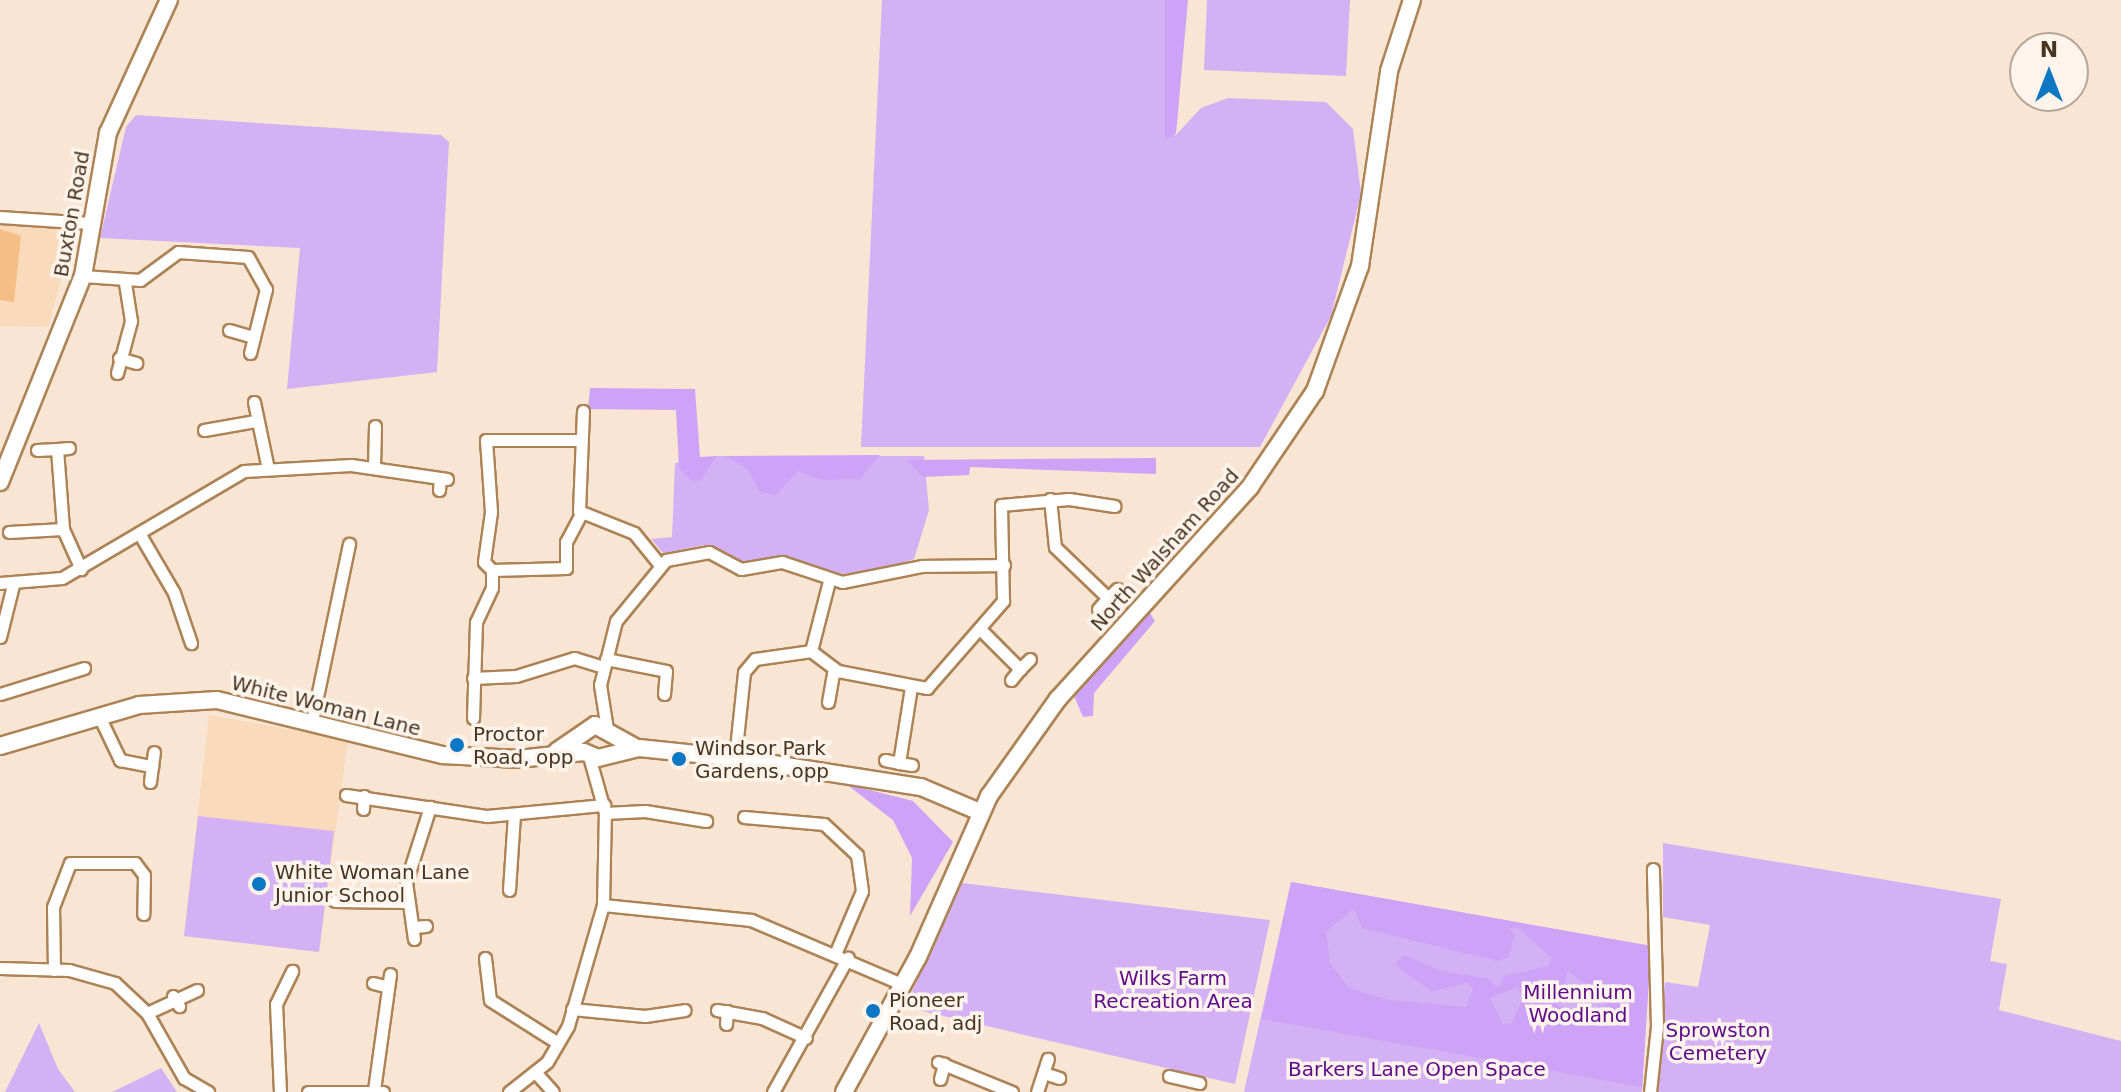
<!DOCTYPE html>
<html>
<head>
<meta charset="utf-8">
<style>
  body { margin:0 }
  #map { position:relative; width:2121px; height:1092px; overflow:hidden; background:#f8e5d3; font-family:"DejaVu Sans",sans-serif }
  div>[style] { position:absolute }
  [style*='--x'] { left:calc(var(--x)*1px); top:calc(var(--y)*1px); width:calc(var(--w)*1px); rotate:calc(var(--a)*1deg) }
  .built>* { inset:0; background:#f9dabb }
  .green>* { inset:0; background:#d3b1f4 }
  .forest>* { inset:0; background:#cea2f6 }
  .building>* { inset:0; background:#f4bf87 }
  .roads { filter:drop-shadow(2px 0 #ad8355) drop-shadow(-2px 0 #ad8355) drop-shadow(0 2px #ad8355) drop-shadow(0 -2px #ad8355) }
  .street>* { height:11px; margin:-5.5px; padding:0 5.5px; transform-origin:5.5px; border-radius:5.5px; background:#fff }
  .secondary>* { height:16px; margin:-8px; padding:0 8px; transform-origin:8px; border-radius:8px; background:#fff }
  .dots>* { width:22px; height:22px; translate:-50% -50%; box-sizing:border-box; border:4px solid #fef4eb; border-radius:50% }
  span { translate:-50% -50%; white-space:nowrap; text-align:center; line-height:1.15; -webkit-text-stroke:7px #fef4eb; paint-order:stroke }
  .street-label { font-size:20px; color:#463421 }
  .poi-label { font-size:20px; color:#463421 }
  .left { translate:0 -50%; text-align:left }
  .park-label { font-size:20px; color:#5e0a8d }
  .north { position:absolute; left:2009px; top:32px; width:80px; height:80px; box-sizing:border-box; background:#fef4eb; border:2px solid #b4a79a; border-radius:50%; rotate:0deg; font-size:22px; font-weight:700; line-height:32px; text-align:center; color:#463421 }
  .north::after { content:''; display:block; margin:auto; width:28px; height:36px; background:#0c77c2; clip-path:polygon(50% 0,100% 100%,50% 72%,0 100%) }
</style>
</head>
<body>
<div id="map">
  <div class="built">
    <i style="clip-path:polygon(0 213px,65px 219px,59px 239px,69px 250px,48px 327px,0 326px)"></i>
    <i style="clip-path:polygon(209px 715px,348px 740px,319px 952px,184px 936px)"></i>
  </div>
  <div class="green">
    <i style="clip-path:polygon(882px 0,1165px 0,1175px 136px,1201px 108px,1228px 98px,1326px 102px,1353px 129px,1361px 194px,1331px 316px,1260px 447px,861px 447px)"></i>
    <i style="clip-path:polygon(1207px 0,1350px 0,1346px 76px,1204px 70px)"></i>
    <i style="clip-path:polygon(136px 115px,441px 135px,449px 142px,437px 372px,287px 389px,300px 248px,100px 238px,126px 127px)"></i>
    <i style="clip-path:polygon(717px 456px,924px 456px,929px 510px,914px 559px,874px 573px,830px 574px,782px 555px,746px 563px,704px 545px,663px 553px,651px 539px,672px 537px,675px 463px)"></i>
    <i style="clip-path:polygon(198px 816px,334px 831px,319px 952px,184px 936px)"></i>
    <i style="clip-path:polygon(1663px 843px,2001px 899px,1990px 961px,2007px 964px,1999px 1010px,2121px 1041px,2121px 1092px,1653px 1092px,1665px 982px,1698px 987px,1710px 925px,1663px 917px)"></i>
    <i style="clip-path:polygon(1291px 882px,1651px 946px,1642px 1092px,1244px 1092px)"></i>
    <i style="clip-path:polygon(962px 883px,1270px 920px,1235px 1084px,905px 1007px)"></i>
    <i style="clip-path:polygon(39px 1023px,58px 1069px,75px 1092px,5px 1092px)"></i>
    <i style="clip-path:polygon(161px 1068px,177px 1092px,112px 1092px,137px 1080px)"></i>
  </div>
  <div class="forest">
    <i style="clip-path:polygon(1165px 0,1188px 0,1176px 134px,1165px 139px)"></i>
    <i style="clip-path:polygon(590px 388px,695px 389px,700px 457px,717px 456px,700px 481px,690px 480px,679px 468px,676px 410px,588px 409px)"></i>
    <i style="clip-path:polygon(880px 455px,860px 479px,821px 480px,798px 471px,776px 495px,759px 491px,749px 470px,726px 456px)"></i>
    <i style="clip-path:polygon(1156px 458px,1156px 474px,970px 467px,969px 475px,923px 477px,907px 460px)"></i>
    <i style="clip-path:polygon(1150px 613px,1155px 621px,1094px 693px,1093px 716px,1083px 717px,1074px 696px)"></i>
    <i style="clip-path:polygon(846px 784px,913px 801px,953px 842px,910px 916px,912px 858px,893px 820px)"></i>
    <i style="clip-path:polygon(evenodd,1291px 882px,1651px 946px,1642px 1087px,1262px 1019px,1291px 882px,1354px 909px,1362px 928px,1497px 961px,1508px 958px,1515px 935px,1509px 928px,1518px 928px,1552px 958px,1548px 966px,1504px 976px,1499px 988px,1487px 978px,1441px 971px,1404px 955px,1396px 963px,1401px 970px,1432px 991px,1467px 983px,1473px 989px,1466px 1007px,1390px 1000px,1349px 988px,1330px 963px,1326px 931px,1354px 909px,1291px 882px,1568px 970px,1583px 983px,1616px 986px,1602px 1011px,1576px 1015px,1558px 1005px,1547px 987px,1565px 985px,1568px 970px,1291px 882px,1517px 987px,1523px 997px,1512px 1023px,1503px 1024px,1490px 998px,1517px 987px)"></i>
  </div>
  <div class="building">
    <i style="clip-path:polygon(0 229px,21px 236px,14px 302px,0 300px)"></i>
  </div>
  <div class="roads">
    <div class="street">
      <i style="--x:0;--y:217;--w:90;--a:3.8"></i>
      <i style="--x:83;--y:276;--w:57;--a:4"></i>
      <i style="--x:140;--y:280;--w:47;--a:-36.4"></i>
      <i style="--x:178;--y:252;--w:70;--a:4.1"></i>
      <i style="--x:248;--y:257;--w:37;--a:61"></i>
      <i style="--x:266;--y:289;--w:66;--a:104"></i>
      <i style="--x:229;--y:330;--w:26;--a:16"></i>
      <i style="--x:119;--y:358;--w:18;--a:16"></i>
      <i style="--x:117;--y:373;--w:54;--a:-74.9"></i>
      <i style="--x:131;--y:321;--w:38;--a:-99"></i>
      <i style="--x:254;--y:402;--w:68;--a:78.2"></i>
      <i style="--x:583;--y:411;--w:100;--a:92.3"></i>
      <i style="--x:579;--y:511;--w:59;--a:21.8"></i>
      <i style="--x:634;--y:533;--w:40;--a:51"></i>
      <i style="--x:204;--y:430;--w:52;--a:-10"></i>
      <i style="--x:580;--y:440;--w:94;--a:180"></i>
      <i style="--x:486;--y:440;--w:72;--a:86"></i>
      <i style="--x:491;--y:512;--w:50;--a:98"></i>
      <i style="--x:484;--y:562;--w:11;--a:45"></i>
      <i style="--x:492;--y:570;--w:74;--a:-1.5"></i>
      <i style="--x:566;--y:568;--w:26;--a:-90"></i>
      <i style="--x:566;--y:542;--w:32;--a:-62"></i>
      <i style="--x:57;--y:449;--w:12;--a:-5"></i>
      <i style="--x:37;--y:450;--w:20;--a:-3"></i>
      <i style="--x:57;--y:449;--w:80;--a:85.7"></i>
      <i style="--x:63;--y:529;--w:44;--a:65.8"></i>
      <i style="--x:374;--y:467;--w:41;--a:-88.6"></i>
      <i style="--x:439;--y:490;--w:12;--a:-85"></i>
      <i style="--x:1050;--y:499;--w:48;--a:84.1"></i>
      <i style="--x:1055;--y:547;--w:74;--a:43.9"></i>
      <i style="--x:1108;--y:598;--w:13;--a:-45"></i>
      <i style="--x:9;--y:532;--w:54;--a:-3.2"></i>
      <i style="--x:139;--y:533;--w:69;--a:59.7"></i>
      <i style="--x:174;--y:593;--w:53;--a:71.2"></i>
      <i style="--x:0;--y:583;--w:62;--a:-4.6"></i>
      <i style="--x:62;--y:578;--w:211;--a:-30.5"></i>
      <i style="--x:244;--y:471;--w:107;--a:-3.2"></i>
      <i style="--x:351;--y:465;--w:97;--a:8.3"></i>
      <i style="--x:1098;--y:609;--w:15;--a:-48"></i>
      <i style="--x:980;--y:629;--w:57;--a:45"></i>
      <i style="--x:1020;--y:669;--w:14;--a:-45"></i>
      <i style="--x:0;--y:637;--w:54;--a:-76"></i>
      <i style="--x:811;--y:651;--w:34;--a:37"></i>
      <i style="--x:838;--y:671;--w:91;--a:10.8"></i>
      <i style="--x:927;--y:688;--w:116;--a:-48.9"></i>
      <i style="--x:1003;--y:601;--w:96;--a:-91.2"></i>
      <i style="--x:1001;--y:505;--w:68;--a:-5"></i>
      <i style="--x:1069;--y:499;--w:46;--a:8.8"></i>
      <i style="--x:606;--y:659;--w:61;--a:11.3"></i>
      <i style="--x:666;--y:671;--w:23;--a:95"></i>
      <i style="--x:473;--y:678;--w:43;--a:-2.7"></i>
      <i style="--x:516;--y:676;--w:61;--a:-17.2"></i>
      <i style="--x:574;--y:658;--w:30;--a:17"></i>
      <i style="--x:1011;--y:680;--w:14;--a:-51"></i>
      <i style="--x:911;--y:687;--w:77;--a:99"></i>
      <i style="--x:899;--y:763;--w:13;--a:9"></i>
      <i style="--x:0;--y:694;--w:88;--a:-17.2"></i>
      <i style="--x:828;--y:702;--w:34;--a:-80"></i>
      <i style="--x:100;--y:718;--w:47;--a:64.5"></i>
      <i style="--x:120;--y:760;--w:33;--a:11"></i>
      <i style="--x:152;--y:766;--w:14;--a:-82"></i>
      <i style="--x:473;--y:718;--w:96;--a:-88.2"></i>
      <i style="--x:476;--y:622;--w:38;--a:-65"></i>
      <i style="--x:492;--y:587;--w:17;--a:-90"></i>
      <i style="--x:312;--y:721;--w:181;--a:-78.2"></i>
      <i style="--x:607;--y:729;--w:45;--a:-99"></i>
      <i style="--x:600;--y:685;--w:66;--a:-76"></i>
      <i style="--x:616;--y:621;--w:79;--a:-50.7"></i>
      <i style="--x:666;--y:560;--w:44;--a:-10.5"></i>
      <i style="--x:709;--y:552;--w:36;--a:28"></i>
      <i style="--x:741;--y:569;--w:42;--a:-9.7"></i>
      <i style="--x:782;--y:562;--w:63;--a:18.4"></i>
      <i style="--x:842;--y:582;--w:82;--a:-11.3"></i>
      <i style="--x:922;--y:566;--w:82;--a:-0.7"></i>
      <i style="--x:735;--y:758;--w:86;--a:-84"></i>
      <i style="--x:744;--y:672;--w:17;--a:-50"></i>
      <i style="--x:755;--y:659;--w:57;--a:-8.1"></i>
      <i style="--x:811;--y:651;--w:72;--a:-75.6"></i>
      <i style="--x:885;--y:760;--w:14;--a:12"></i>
      <i style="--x:150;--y:782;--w:16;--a:-83"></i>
      <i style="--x:346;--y:795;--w:143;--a:8.5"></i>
      <i style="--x:487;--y:816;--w:118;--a:-5.4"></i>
      <i style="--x:363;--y:809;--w:13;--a:-86"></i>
      <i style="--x:605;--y:813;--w:40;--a:-2.9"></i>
      <i style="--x:645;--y:811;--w:62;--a:9.3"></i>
      <i style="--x:744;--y:817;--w:80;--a:5"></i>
      <i style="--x:824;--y:824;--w:45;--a:43.2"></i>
      <i style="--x:857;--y:855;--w:36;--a:82"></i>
      <i style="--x:862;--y:891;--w:66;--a:113.1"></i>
      <i style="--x:509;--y:890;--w:75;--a:-86.2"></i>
      <i style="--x:335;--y:901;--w:72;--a:0.8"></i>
      <i style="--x:603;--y:905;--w:149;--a:5.8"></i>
      <i style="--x:751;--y:920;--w:166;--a:23"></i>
      <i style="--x:414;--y:927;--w:12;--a:-5"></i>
      <i style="--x:414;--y:939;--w:58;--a:-98"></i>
      <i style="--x:406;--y:882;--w:79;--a:-72.3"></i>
      <i style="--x:485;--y:958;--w:42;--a:83.2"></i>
      <i style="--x:490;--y:1000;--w:80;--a:32.3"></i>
      <i style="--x:0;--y:968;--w:69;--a:1.7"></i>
      <i style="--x:69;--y:970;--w:48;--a:15.8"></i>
      <i style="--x:115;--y:983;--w:44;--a:43.2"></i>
      <i style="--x:147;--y:1013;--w:75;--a:60.4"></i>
      <i style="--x:184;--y:1078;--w:28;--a:30"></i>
      <i style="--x:54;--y:970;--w:63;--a:-90.9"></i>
      <i style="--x:53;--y:907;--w:47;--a:-68.9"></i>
      <i style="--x:70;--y:863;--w:65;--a:0"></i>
      <i style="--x:135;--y:863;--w:15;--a:53"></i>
      <i style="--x:144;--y:875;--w:39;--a:91"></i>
      <i style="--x:373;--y:983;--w:12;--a:14"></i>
      <i style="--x:173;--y:996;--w:12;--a:59"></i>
      <i style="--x:572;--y:1009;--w:73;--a:5.5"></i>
      <i style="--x:645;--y:1016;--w:40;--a:-8.5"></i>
      <i style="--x:717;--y:1010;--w:46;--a:10.1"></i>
      <i style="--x:762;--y:1018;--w:48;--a:24.4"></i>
      <i style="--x:147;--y:1013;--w:55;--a:-24.7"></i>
      <i style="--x:726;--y:1024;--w:13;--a:-86"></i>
      <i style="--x:938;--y:1062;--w:80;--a:22.1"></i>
      <i style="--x:536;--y:1073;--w:25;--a:48"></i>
      <i style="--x:1044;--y:1073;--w:16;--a:18"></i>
      <i style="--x:1169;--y:1076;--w:31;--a:13"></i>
      <i style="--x:940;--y:1079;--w:16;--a:-75"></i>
      <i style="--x:374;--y:1090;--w:117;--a:-82.1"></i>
      <i style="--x:280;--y:1092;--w:88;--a:-92.6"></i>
      <i style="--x:276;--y:1004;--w:37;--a:-64"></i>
      <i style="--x:308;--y:1092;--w:75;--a:0"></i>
      <i style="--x:509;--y:1092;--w:48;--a:-38.3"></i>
      <i style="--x:547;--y:1062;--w:42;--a:-59.7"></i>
      <i style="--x:568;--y:1026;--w:126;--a:-73.9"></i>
      <i style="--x:603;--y:905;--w:92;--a:-88.8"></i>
      <i style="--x:605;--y:813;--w:59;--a:-105.7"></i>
      <i style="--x:773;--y:1092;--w:154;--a:-60.9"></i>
      <i style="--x:1037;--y:1092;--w:35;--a:-72"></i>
      <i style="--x:1650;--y:1092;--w:66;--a:-83.9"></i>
      <i style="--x:1657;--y:1026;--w:157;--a:-91.5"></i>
    </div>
    <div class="secondary">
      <i style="--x:0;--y:482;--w:222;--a:-68.1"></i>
      <i style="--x:83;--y:276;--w:145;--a:-80.1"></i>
      <i style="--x:108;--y:133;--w:146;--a:-65.4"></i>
      <i style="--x:0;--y:746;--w:145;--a:-16.4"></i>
      <i style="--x:139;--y:705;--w:78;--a:-3.7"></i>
      <i style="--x:217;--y:700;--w:233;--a:13.7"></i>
      <i style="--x:443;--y:755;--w:75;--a:3.1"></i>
      <i style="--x:518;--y:759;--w:66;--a:-6.1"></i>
      <i style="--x:584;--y:752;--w:15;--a:23"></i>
      <i style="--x:598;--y:758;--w:42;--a:-13.7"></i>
      <i style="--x:639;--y:748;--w:97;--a:5.9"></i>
      <i style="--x:735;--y:758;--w:188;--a:8.9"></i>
      <i style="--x:921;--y:787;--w:64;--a:23"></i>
      <i style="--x:557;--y:751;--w:46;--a:-34.4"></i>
      <i style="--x:595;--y:725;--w:46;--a:28.8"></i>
      <i style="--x:844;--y:1092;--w:154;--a:-61.3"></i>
      <i style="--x:918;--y:957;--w:176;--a:-66.2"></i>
      <i style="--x:989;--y:796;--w:119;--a:-54.6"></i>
      <i style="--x:1058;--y:699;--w:286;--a:-47.8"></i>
      <i style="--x:1250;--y:487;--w:116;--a:-55.9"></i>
      <i style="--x:1315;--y:391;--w:133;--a:-70.2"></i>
      <i style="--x:1360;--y:266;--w:197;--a:-81.5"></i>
      <i style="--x:1389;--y:71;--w:75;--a:-72.1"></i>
    </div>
  </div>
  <div class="dots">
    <i style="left:457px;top:745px;background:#0c77c2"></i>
    <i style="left:679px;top:759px;background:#0c77c2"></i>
    <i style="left:259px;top:884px;background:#0c77c2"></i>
    <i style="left:873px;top:1011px;background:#0c77c2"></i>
  </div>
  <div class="street-label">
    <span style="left:72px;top:214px;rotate:-80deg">Buxton Road</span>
    <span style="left:1165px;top:550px;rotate:-48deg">North Walsham Road</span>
    <span style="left:326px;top:706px;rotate:14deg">White Woman Lane</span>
  </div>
  <div class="poi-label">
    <span class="left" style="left:473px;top:746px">Proctor<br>Road, opp</span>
    <span class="left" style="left:695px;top:760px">Windsor Park<br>Gardens, opp</span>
    <span class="left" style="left:275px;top:884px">White Woman Lane<br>Junior School</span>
    <span class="left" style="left:889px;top:1012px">Pioneer<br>Road, adj</span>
  </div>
  <div class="park-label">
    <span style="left:1173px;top:990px">Wilks Farm<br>Recreation Area</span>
    <span style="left:1578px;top:1004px">Millennium<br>Woodland</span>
    <span style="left:1718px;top:1042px">Sprowston<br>Cemetery</span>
    <span style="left:1417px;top:1069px">Barkers Lane Open Space</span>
  </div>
  <div class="north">N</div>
</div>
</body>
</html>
